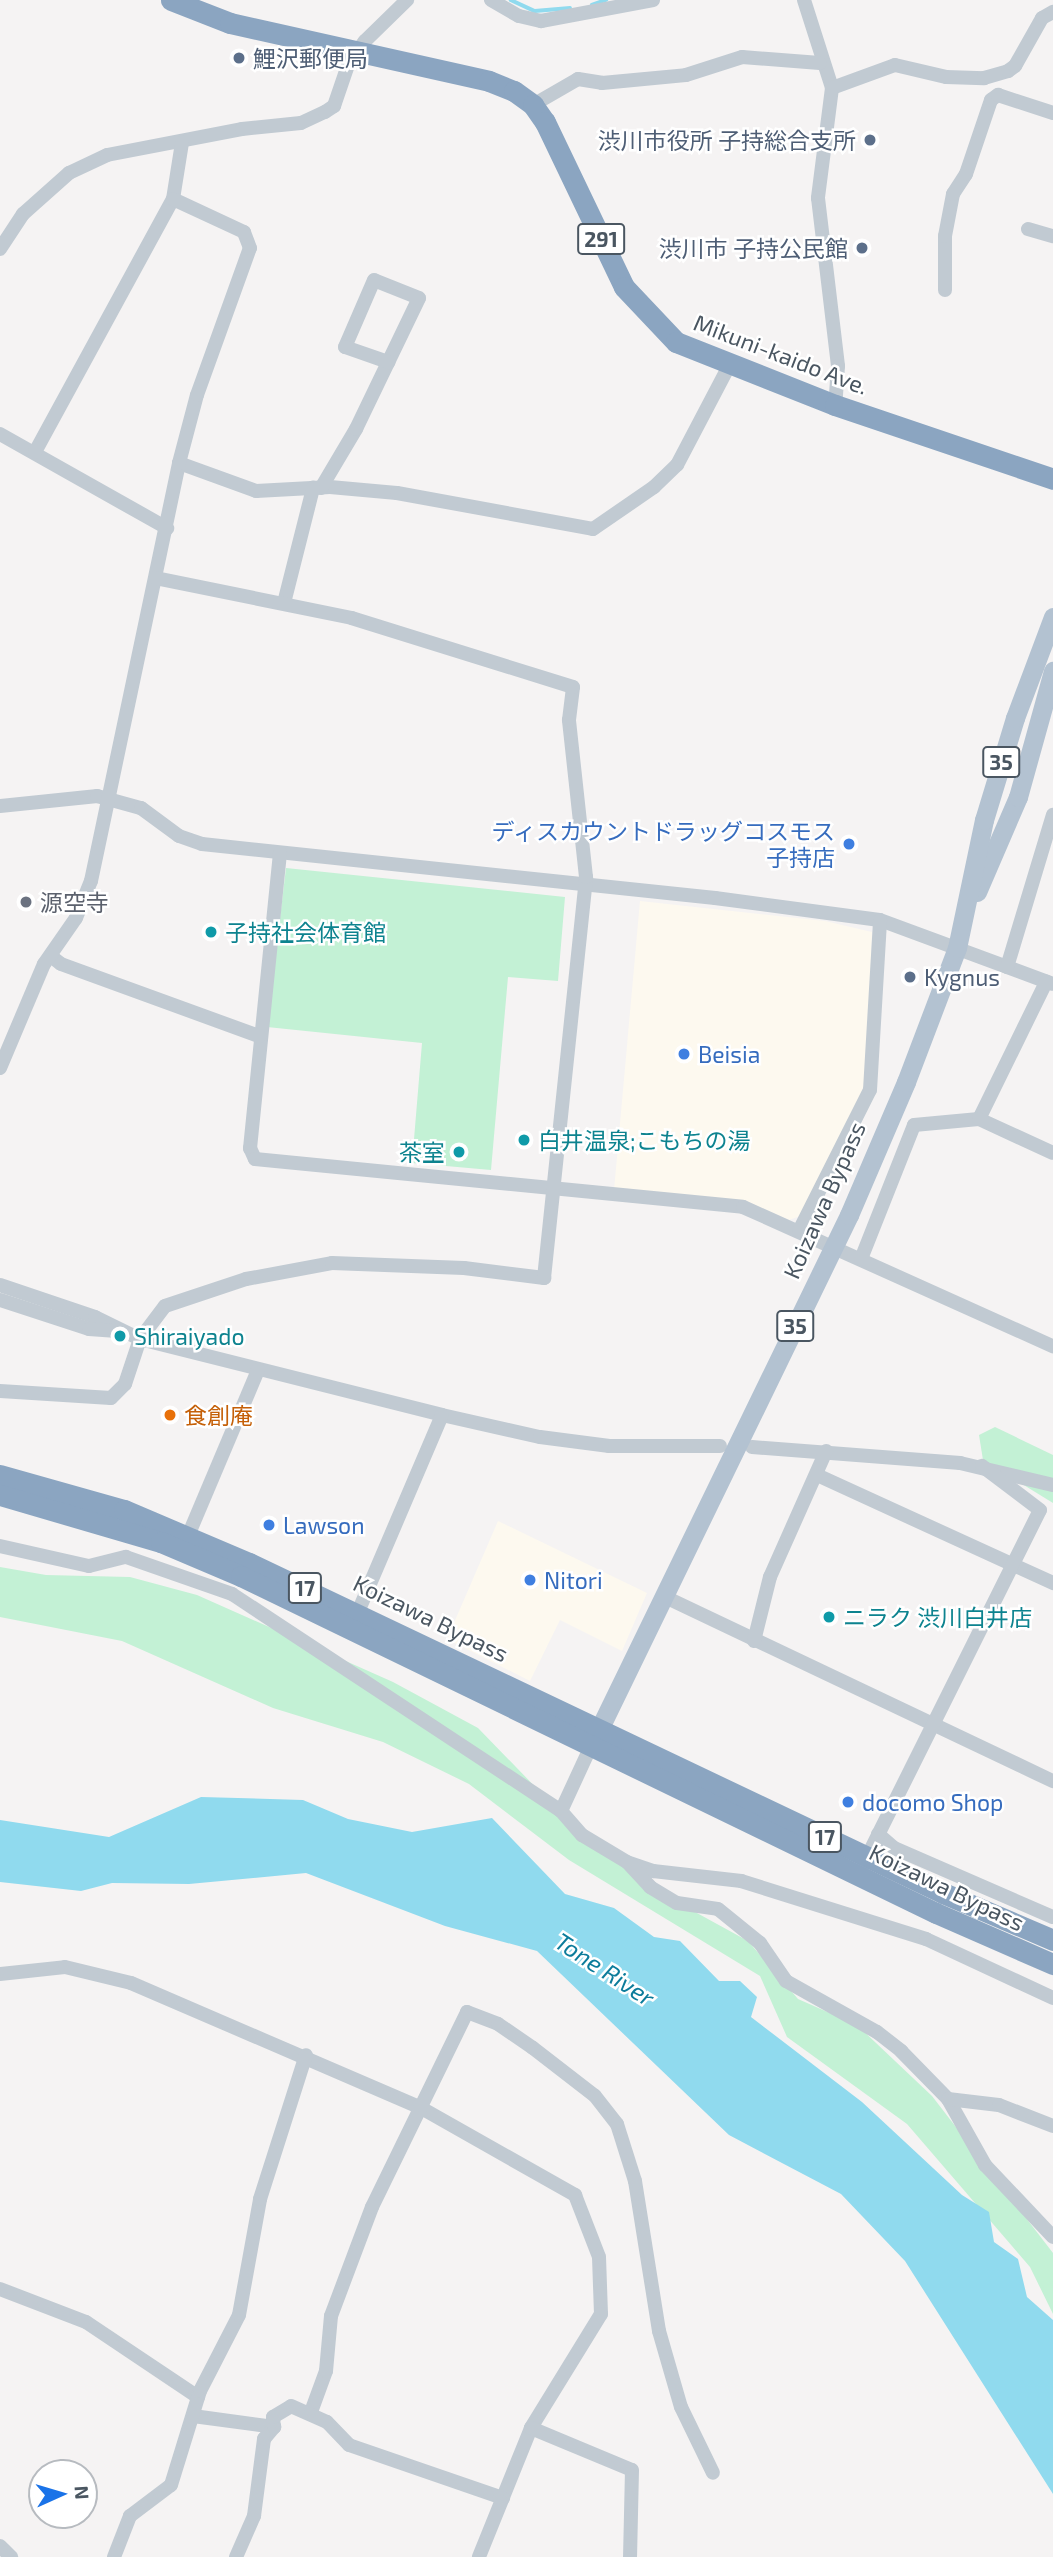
<!DOCTYPE html>
<html>
<head>
<meta charset="utf-8">
<style>
  body { margin:0 }
  #map { position:relative; width:1053px; height:2557px; overflow:hidden; background:#f5f3f3; font-family:"Exo 2","Noto Sans JP",sans-serif }
  div>[style] { position:absolute }
  [style*='--x'] { left:calc(var(--x)*1px); top:calc(var(--y)*1px); width:calc(var(--w)*1px); rotate:calc(var(--a)*1deg) }
  .commercial>* { inset:0; background:#fdf9ef }
  .green>* { inset:0; background:#c3f1d5 }
  .water>* { inset:0; background:#90daee }
  .stream>* { height:3.5px; margin:-1.75px; padding:0 1.75px; transform-origin:1.75px; border-radius:1.75px; background:#90daee }
  .minor>* { height:14px; margin:-7px; padding:0 7px; transform-origin:7px; border-radius:7px; background:#c1cad2 }
  .major>* { height:19px; margin:-9.5px; padding:0 9.5px; transform-origin:9.5px; border-radius:9.5px; background:#b3c2d1 }
  .highway>* { height:21px; margin:-10.5px; padding:0 10.5px; transform-origin:10.5px; border-radius:10.5px; background:#8ba5c1 }
  .dots>* { width:19px; height:19px; translate:-50% -50%; box-sizing:border-box; border:4px solid #fff; border-radius:50% }
  span { translate:-50% -50%; white-space:nowrap; text-align:center; line-height:1.15; -webkit-text-stroke:5px #fff; paint-order:stroke }
  .shield-label span { padding:2px 5px; background:#fff; border:2px solid; border-radius:5px; -webkit-text-stroke-width:0 }
  .shield-label { font-size:21px; color:#4a5661; font-weight:700 }
  .service-label { font-size:23px; color:#4e5e75 }
  .left { translate:0 -50%; text-align:left }
  .right { translate:-100% -50%; text-align:right }
  .street-label { font-size:23px; color:#4a5661 }
  .shop-label { font-size:23px; color:#366cbe }
  .worship-label { font-size:23px; color:#5b616d }
  .culture-label { font-size:23px; color:#0d838f }
  .food-label { font-size:23px; color:#c56008 }
  .water-label { font-size:24px; color:#0c7c9b; font-style:italic }
  .north { position:absolute; left:28px; top:2459px; width:70px; height:70px; box-sizing:border-box; background:#fff; border:2px solid #b7bbc0; border-radius:50%; rotate:86deg; font-size:19px; font-weight:700; line-height:28px; text-align:center; color:#4a5661 }
  .north::after { content:''; display:block; margin:auto; width:24px; height:32px; background:#1a73e8; clip-path:polygon(50% 0,100% 100%,50% 72%,0 100%) }
</style>
</head>
<body>
<div id="map">
  <div class="commercial">
    <i style="clip-path:polygon(640px 901px,825px 921px,872px 932px,866px 1087px,803px 1215px,789px 1220px,750px 1203px,614px 1190px)"></i>
    <i style="clip-path:polygon(498px 1521px,647px 1593px,622px 1651px,560px 1620px,530px 1681px,447px 1639px)"></i>
  </div>
  <div class="green">
    <i style="clip-path:polygon(286px 868px,565px 897px,558px 981px,508px 977px,491px 1170px,412px 1163px,422px 1043px,267px 1027px)"></i>
    <i style="clip-path:polygon(995px 1427px,1053px 1455px,1053px 1503px,983px 1460px,979px 1435px)"></i>
    <i style="clip-path:polygon(0 1567px,46px 1575px,130px 1577px,197px 1595px,393px 1682px,478px 1728px,582px 1835px,655px 1890px,748px 1941px,798px 1999px,857px 2025px,932px 2096px,1053px 2253px,1053px 2314px,1030px 2267px,907px 2124px,787px 2037px,760px 1976px,569px 1860px,469px 1784px,383px 1742px,273px 1708px,122px 1641px,0 1617px)"></i>
  </div>
  <div class="water">
    <i style="clip-path:polygon(201px 1797px,303px 1800px,348px 1819px,412px 1832px,492px 1818px,565px 1894px,614px 1908px,654px 1937px,680px 1941px,719px 1981px,740px 1981px,757px 1997px,751px 2017px,862px 2102px,962px 2195px,989px 2212px,994px 2242px,1018px 2259px,1027px 2297px,1053px 2320px,1053px 2494px,905px 2261px,841px 2194px,729px 2135px,537px 1951px,445px 1926px,306px 1873px,189px 1884px,112px 1883px,81px 1891px,0 1882px,0 1820px,109px 1837px)"></i>
  </div>
  <div class="stream">
    <i style="--x:511;--y:0;--w:26;--a:25"></i>
    <i style="--x:535;--y:11;--w:35;--a:-5"></i>
    <i style="--x:592;--y:5;--w:15;--a:-20"></i>
  </div>
  <div class="minor">
    <i style="--x:491;--y:0;--w:32;--a:30"></i>
    <i style="--x:519;--y:16;--w:23;--a:13"></i>
    <i style="--x:541;--y:21;--w:114;--a:-10.6"></i>
    <i style="--x:804;--y:0;--w:92;--a:72.3"></i>
    <i style="--x:832;--y:88;--w:111;--a:97.3"></i>
    <i style="--x:818;--y:198;--w:169;--a:83.2"></i>
    <i style="--x:838;--y:366;--w:39;--a:94"></i>
    <i style="--x:832;--y:88;--w:67;--a:-20.1"></i>
    <i style="--x:895;--y:65;--w:52;--a:13.2"></i>
    <i style="--x:946;--y:77;--w:38;--a:2"></i>
    <i style="--x:984;--y:78;--w:25;--a:-16"></i>
    <i style="--x:1008;--y:71;--w:9;--a:-36"></i>
    <i style="--x:1015;--y:66;--w:55;--a:-60.6"></i>
    <i style="--x:1042;--y:18;--w:13;--a:-29"></i>
    <i style="--x:533;--y:105;--w:52;--a:-30"></i>
    <i style="--x:578;--y:79;--w:24;--a:9"></i>
    <i style="--x:602;--y:83;--w:84;--a:-5.4"></i>
    <i style="--x:686;--y:75;--w:59;--a:-17.8"></i>
    <i style="--x:742;--y:57;--w:78;--a:4.4"></i>
    <i style="--x:1028;--y:229;--w:26;--a:16"></i>
    <i style="--x:0;--y:249;--w:42;--a:-56.7"></i>
    <i style="--x:23;--y:214;--w:62;--a:-41.7"></i>
    <i style="--x:69;--y:173;--w:42;--a:-25.3"></i>
    <i style="--x:107;--y:155;--w:137;--a:-10.9"></i>
    <i style="--x:242;--y:129;--w:59;--a:-5.8"></i>
    <i style="--x:301;--y:123;--w:26;--a:-25"></i>
    <i style="--x:325;--y:112;--w:11;--a:-34"></i>
    <i style="--x:334;--y:106;--w:43;--a:-71.1"></i>
    <i style="--x:348;--y:65;--w:29;--a:-55"></i>
    <i style="--x:365;--y:41;--w:59;--a:-44.3"></i>
    <i style="--x:945;--y:290;--w:54;--a:-90"></i>
    <i style="--x:945;--y:236;--w:43;--a:-79.2"></i>
    <i style="--x:953;--y:194;--w:24;--a:-57"></i>
    <i style="--x:966;--y:174;--w:78;--a:-71.3"></i>
    <i style="--x:991;--y:100;--w:9;--a:-36"></i>
    <i style="--x:998;--y:95;--w:58;--a:18.1"></i>
    <i style="--x:0;--y:434;--w:192;--a:29.4"></i>
    <i style="--x:35;--y:452;--w:288;--a:-61.4"></i>
    <i style="--x:173;--y:199;--w:57;--a:-80.9"></i>
    <i style="--x:179;--y:463;--w:82;--a:20"></i>
    <i style="--x:256;--y:491;--w:74;--a:-3.1"></i>
    <i style="--x:330;--y:487;--w:67;--a:5.1"></i>
    <i style="--x:397;--y:493;--w:199;--a:10.4"></i>
    <i style="--x:593;--y:529;--w:74;--a:-34.5"></i>
    <i style="--x:654;--y:487;--w:32;--a:-44"></i>
    <i style="--x:677;--y:465;--w:112;--a:-62.3"></i>
    <i style="--x:321;--y:488;--w:69;--a:-59.3"></i>
    <i style="--x:356;--y:429;--w:145;--a:-64.3"></i>
    <i style="--x:419;--y:298;--w:48;--a:-158.2"></i>
    <i style="--x:374;--y:280;--w:73;--a:113.4"></i>
    <i style="--x:345;--y:347;--w:46;--a:19.2"></i>
    <i style="--x:284;--y:603;--w:119;--a:-75.8"></i>
    <i style="--x:0;--y:806;--w:98;--a:-5.9"></i>
    <i style="--x:97;--y:796;--w:46;--a:15.3"></i>
    <i style="--x:141;--y:808;--w:47;--a:36.4"></i>
    <i style="--x:179;--y:836;--w:24;--a:19"></i>
    <i style="--x:202;--y:844;--w:516;--a:6.01"></i>
    <i style="--x:715;--y:898;--w:166;--a:7.6"></i>
    <i style="--x:880;--y:920;--w:184;--a:20.3"></i>
    <i style="--x:280;--y:853;--w:297;--a:95.8"></i>
    <i style="--x:250;--y:1148;--w:12;--a:66"></i>
    <i style="--x:255;--y:1159;--w:490;--a:5.6"></i>
    <i style="--x:743;--y:1207;--w:340;--a:24.2"></i>
    <i style="--x:52;--y:957;--w:11;--a:38"></i>
    <i style="--x:61;--y:964;--w:211;--a:20"></i>
    <i style="--x:1007;--y:967;--w:159;--a:-73.2"></i>
    <i style="--x:0;--y:1068;--w:113;--a:-67.1"></i>
    <i style="--x:44;--y:964;--w:56;--a:-55.2"></i>
    <i style="--x:76;--y:918;--w:40;--a:-68"></i>
    <i style="--x:91;--y:881;--w:427;--a:-78.1"></i>
    <i style="--x:179;--y:463;--w:70;--a:-75.2"></i>
    <i style="--x:197;--y:395;--w:156;--a:-70.2"></i>
    <i style="--x:250;--y:248;--w:17;--a:-111"></i>
    <i style="--x:244;--y:232;--w:78;--a:-155.1"></i>
    <i style="--x:979;--y:1119;--w:153;--a:-63.9"></i>
    <i style="--x:799;--y:1231;--w:158;--a:-63.3"></i>
    <i style="--x:870;--y:1090;--w:170;--a:-86.6"></i>
    <i style="--x:861;--y:1259;--w:144;--a:-68.4"></i>
    <i style="--x:914;--y:1125;--w:65;--a:-5.3"></i>
    <i style="--x:979;--y:1119;--w:81;--a:24.7"></i>
    <i style="--x:0;--y:1285;--w:100;--a:18.6"></i>
    <i style="--x:95;--y:1317;--w:50;--a:26.1"></i>
    <i style="--x:140;--y:1339;--w:311;--a:14.1"></i>
    <i style="--x:442;--y:1415;--w:100;--a:12.7"></i>
    <i style="--x:540;--y:1437;--w:70;--a:7.4"></i>
    <i style="--x:609;--y:1446;--w:111;--a:0"></i>
    <i style="--x:0;--y:1300;--w:94;--a:18"></i>
    <i style="--x:89;--y:1329;--w:28;--a:4"></i>
    <i style="--x:0;--y:1391;--w:111;--a:3.6"></i>
    <i style="--x:111;--y:1398;--w:20;--a:-45"></i>
    <i style="--x:125;--y:1384;--w:47;--a:-71.6"></i>
    <i style="--x:140;--y:1339;--w:41;--a:-52.9"></i>
    <i style="--x:165;--y:1306;--w:85;--a:-18.4"></i>
    <i style="--x:246;--y:1279;--w:87;--a:-10.5"></i>
    <i style="--x:332;--y:1263;--w:132;--a:2.2"></i>
    <i style="--x:464;--y:1268;--w:81;--a:7.1"></i>
    <i style="--x:544;--y:1278;--w:403;--a:-84"></i>
    <i style="--x:586;--y:877;--w:158;--a:-96.2"></i>
    <i style="--x:569;--y:720;--w:33;--a:-83"></i>
    <i style="--x:573;--y:687;--w:232;--a:-162.7"></i>
    <i style="--x:352;--y:618;--w:200;--a:-168.5"></i>
    <i style="--x:752;--y:1447;--w:209;--a:4.4"></i>
    <i style="--x:960;--y:1463;--w:96;--a:13.3"></i>
    <i style="--x:817;--y:1475;--w:260;--a:24.6"></i>
    <i style="--x:185;--y:1543;--w:188;--a:-67.1"></i>
    <i style="--x:0;--y:1546;--w:91;--a:12.7"></i>
    <i style="--x:89;--y:1566;--w:38;--a:-14"></i>
    <i style="--x:126;--y:1557;--w:112;--a:19.2"></i>
    <i style="--x:232;--y:1594;--w:394;--a:33.4"></i>
    <i style="--x:561;--y:1811;--w:32;--a:49"></i>
    <i style="--x:582;--y:1835;--w:52;--a:31"></i>
    <i style="--x:627;--y:1862;--w:28;--a:19"></i>
    <i style="--x:653;--y:1871;--w:89;--a:6.5"></i>
    <i style="--x:741;--y:1881;--w:194;--a:17.4"></i>
    <i style="--x:926;--y:1939;--w:140;--a:24.9"></i>
    <i style="--x:663;--y:1596;--w:432;--a:25.4"></i>
    <i style="--x:358;--y:1612;--w:214;--a:-66.9"></i>
    <i style="--x:754;--y:1641;--w:66;--a:-76"></i>
    <i style="--x:770;--y:1577;--w:138;--a:-66"></i>
    <i style="--x:561;--y:1811;--w:72;--a:-65.2"></i>
    <i style="--x:878;--y:1834;--w:21;--a:41"></i>
    <i style="--x:894;--y:1848;--w:173;--a:23.5"></i>
    <i style="--x:628;--y:1863;--w:33;--a:47"></i>
    <i style="--x:650;--y:1887;--w:31;--a:31"></i>
    <i style="--x:677;--y:1903;--w:41;--a:8.3"></i>
    <i style="--x:718;--y:1909;--w:54;--a:39"></i>
    <i style="--x:760;--y:1943;--w:46;--a:55.6"></i>
    <i style="--x:786;--y:1981;--w:104;--a:29.3"></i>
    <i style="--x:877;--y:2032;--w:31;--a:38"></i>
    <i style="--x:901;--y:2051;--w:67;--a:45.6"></i>
    <i style="--x:948;--y:2099;--w:76;--a:60.7"></i>
    <i style="--x:985;--y:2165;--w:99;--a:46.6"></i>
    <i style="--x:864;--y:1863;--w:394;--a:-63.5"></i>
    <i style="--x:1040;--y:1510;--w:73;--a:-142.8"></i>
    <i style="--x:0;--y:1974;--w:65;--a:-6.1"></i>
    <i style="--x:65;--y:1967;--w:68;--a:13.6"></i>
    <i style="--x:131;--y:1983;--w:318;--a:23.3"></i>
    <i style="--x:423;--y:2109;--w:175;--a:29.5"></i>
    <i style="--x:575;--y:2195;--w:66;--a:68.8"></i>
    <i style="--x:599;--y:2257;--w:57;--a:88"></i>
    <i style="--x:601;--y:2314;--w:134;--a:121.6"></i>
    <i style="--x:531;--y:2428;--w:139;--a:112"></i>
    <i style="--x:948;--y:2099;--w:51;--a:6.7"></i>
    <i style="--x:999;--y:2105;--w:58;--a:21.3"></i>
    <i style="--x:0;--y:2289;--w:92;--a:21"></i>
    <i style="--x:86;--y:2322;--w:135;--a:33.8"></i>
    <i style="--x:311;--y:2412;--w:44;--a:-69.9"></i>
    <i style="--x:326;--y:2371;--w:55;--a:-84.8"></i>
    <i style="--x:331;--y:2316;--w:116;--a:-69.4"></i>
    <i style="--x:372;--y:2207;--w:217;--a:-64"></i>
    <i style="--x:467;--y:2012;--w:33;--a:21"></i>
    <i style="--x:498;--y:2024;--w:42;--a:34.4"></i>
    <i style="--x:533;--y:2048;--w:78;--a:37.7"></i>
    <i style="--x:595;--y:2096;--w:36;--a:52"></i>
    <i style="--x:617;--y:2124;--w:60;--a:72.5"></i>
    <i style="--x:635;--y:2181;--w:152;--a:80.9"></i>
    <i style="--x:659;--y:2331;--w:79;--a:73.9"></i>
    <i style="--x:681;--y:2407;--w:73;--a:64.1"></i>
    <i style="--x:193;--y:2416;--w:82;--a:7.7"></i>
    <i style="--x:531;--y:2428;--w:109;--a:22.6"></i>
    <i style="--x:632;--y:2470;--w:87;--a:91.3"></i>
    <i style="--x:0;--y:2546;--w:16;--a:45"></i>
    <i style="--x:114;--y:2557;--w:44;--a:-68.7"></i>
    <i style="--x:130;--y:2516;--w:51;--a:-37.1"></i>
    <i style="--x:171;--y:2485;--w:98;--a:-72.9"></i>
    <i style="--x:200;--y:2391;--w:85;--a:-62.8"></i>
    <i style="--x:239;--y:2315;--w:118;--a:-79.7"></i>
    <i style="--x:260;--y:2199;--w:151;--a:-72.3"></i>
    <i style="--x:236;--y:2557;--w:45;--a:-66.3"></i>
    <i style="--x:254;--y:2516;--w:78;--a:-82.6"></i>
    <i style="--x:264;--y:2439;--w:16;--a:-50"></i>
    <i style="--x:274;--y:2427;--w:10;--a:-96"></i>
    <i style="--x:273;--y:2417;--w:21;--a:-31"></i>
    <i style="--x:291;--y:2406;--w:39;--a:24"></i>
    <i style="--x:327;--y:2422;--w:32;--a:46"></i>
    <i style="--x:349;--y:2445;--w:163;--a:19"></i>
  </div>
  <div class="major">
    <i style="--x:977;--y:892;--w:103;--a:-66.7"></i>
    <i style="--x:1018;--y:797;--w:131;--a:-74.5"></i>
    <i style="--x:593;--y:1742;--w:586;--a:-64.09"></i>
    <i style="--x:849;--y:1215;--w:145;--a:-66.8"></i>
    <i style="--x:906;--y:1082;--w:143;--a:-69.2"></i>
    <i style="--x:957;--y:948;--w:131;--a:-78.1"></i>
    <i style="--x:984;--y:820;--w:107;--a:-73.1"></i>
    <i style="--x:1015;--y:718;--w:108;--a:-69.4"></i>
  </div>
  <div class="highway">
    <i style="--x:171;--y:0;--w:63;--a:21.3"></i>
    <i style="--x:230;--y:23;--w:265;--a:12.6"></i>
    <i style="--x:489;--y:81;--w:27;--a:22"></i>
    <i style="--x:514;--y:91;--w:24;--a:36"></i>
    <i style="--x:533;--y:105;--w:21;--a:55"></i>
    <i style="--x:545;--y:122;--w:183;--a:64.4"></i>
    <i style="--x:624;--y:287;--w:76;--a:46.6"></i>
    <i style="--x:676;--y:342;--w:171;--a:21.6"></i>
    <i style="--x:835;--y:405;--w:230;--a:18.7"></i>
    <i style="--x:0;--y:1475;--w:129;--a:15.8"></i>
    <i style="--x:124;--y:1510;--w:136;--a:23"></i>
    <i style="--x:249;--y:1563;--w:768;--a:25.43"></i>
    <i style="--x:943;--y:1893;--w:120;--a:23.1"></i>
    <i style="--x:0;--y:1495;--w:168;--a:16.3"></i>
    <i style="--x:161;--y:1542;--w:87;--a:23"></i>
    <i style="--x:241;--y:1576;--w:772;--a:25.87"></i>
    <i style="--x:936;--y:1913;--w:128;--a:23.6"></i>
  </div>
  <div class="dots">
    <i style="left:239px;top:58px;background:#5c6f8a"></i>
    <i style="left:870px;top:140px;background:#5c6f8a"></i>
    <i style="left:862px;top:248px;background:#5c6f8a"></i>
    <i style="left:849px;top:844px;background:#3f7fe0"></i>
    <i style="left:26px;top:902px;background:#6b7280"></i>
    <i style="left:211px;top:932px;background:#0f9aa8"></i>
    <i style="left:910px;top:977px;background:#5c6f8a"></i>
    <i style="left:684px;top:1054px;background:#3f7fe0"></i>
    <i style="left:524px;top:1140px;background:#0f9aa8"></i>
    <i style="left:459px;top:1152px;background:#0f9aa8"></i>
    <i style="left:120px;top:1336px;background:#0f9aa8"></i>
    <i style="left:170px;top:1415px;background:#e8710a"></i>
    <i style="left:269px;top:1525px;background:#3f7fe0"></i>
    <i style="left:530px;top:1580px;background:#3f7fe0"></i>
    <i style="left:829px;top:1617px;background:#0f9aa8"></i>
    <i style="left:848px;top:1802px;background:#3f7fe0"></i>
  </div>
  <div class="shield-label">
    <span style="left:601px;top:239px">291</span>
    <span style="left:1001px;top:762px">35</span>
    <span style="left:795px;top:1326px">35</span>
    <span style="left:305px;top:1588px">17</span>
    <span style="left:825px;top:1837px">17</span>
  </div>
  <div class="service-label">
    <span class="left" style="left:253px;top:58px">鯉沢郵便局</span>
    <span class="right" style="left:856px;top:140px">渋川市役所 子持総合支所</span>
    <span class="right" style="left:848px;top:248px">渋川市 子持公民館</span>
    <span class="left" style="left:924px;top:977px">Kygnus</span>
  </div>
  <div class="street-label">
    <span style="left:781px;top:354px;rotate:21deg">Mikuni-kaido Ave.</span>
    <span style="left:824px;top:1200px;rotate:-66deg">Koizawa Bypass</span>
    <span style="left:431px;top:1618px;rotate:26deg">Koizawa Bypass</span>
    <span style="left:947px;top:1887px;rotate:26deg">Koizawa Bypass</span>
  </div>
  <div class="shop-label">
    <span class="right" style="left:835px;top:844px">ディスカウントドラッグコスモス<br>子持店</span>
    <span class="left" style="left:698px;top:1054px">Beisia</span>
    <span class="left" style="left:283px;top:1525px">Lawson</span>
    <span class="left" style="left:544px;top:1580px">Nitori</span>
    <span class="left" style="left:862px;top:1802px">docomo Shop</span>
  </div>
  <div class="worship-label">
    <span class="left" style="left:40px;top:902px">源空寺</span>
  </div>
  <div class="culture-label">
    <span class="left" style="left:225px;top:932px">子持社会体育館</span>
    <span class="left" style="left:538px;top:1140px">白井温泉;こもちの湯</span>
    <span class="right" style="left:445px;top:1152px">茶室</span>
    <span class="left" style="left:134px;top:1336px">Shiraiyado</span>
    <span class="left" style="left:843px;top:1617px">ニラク 渋川白井店</span>
  </div>
  <div class="food-label">
    <span class="left" style="left:184px;top:1415px">食創庵</span>
  </div>
  <div class="water-label">
    <span style="left:605px;top:1969px;rotate:33deg">Tone River</span>
  </div>
  <div class="north">N</div>
</div>
</body>
</html>
